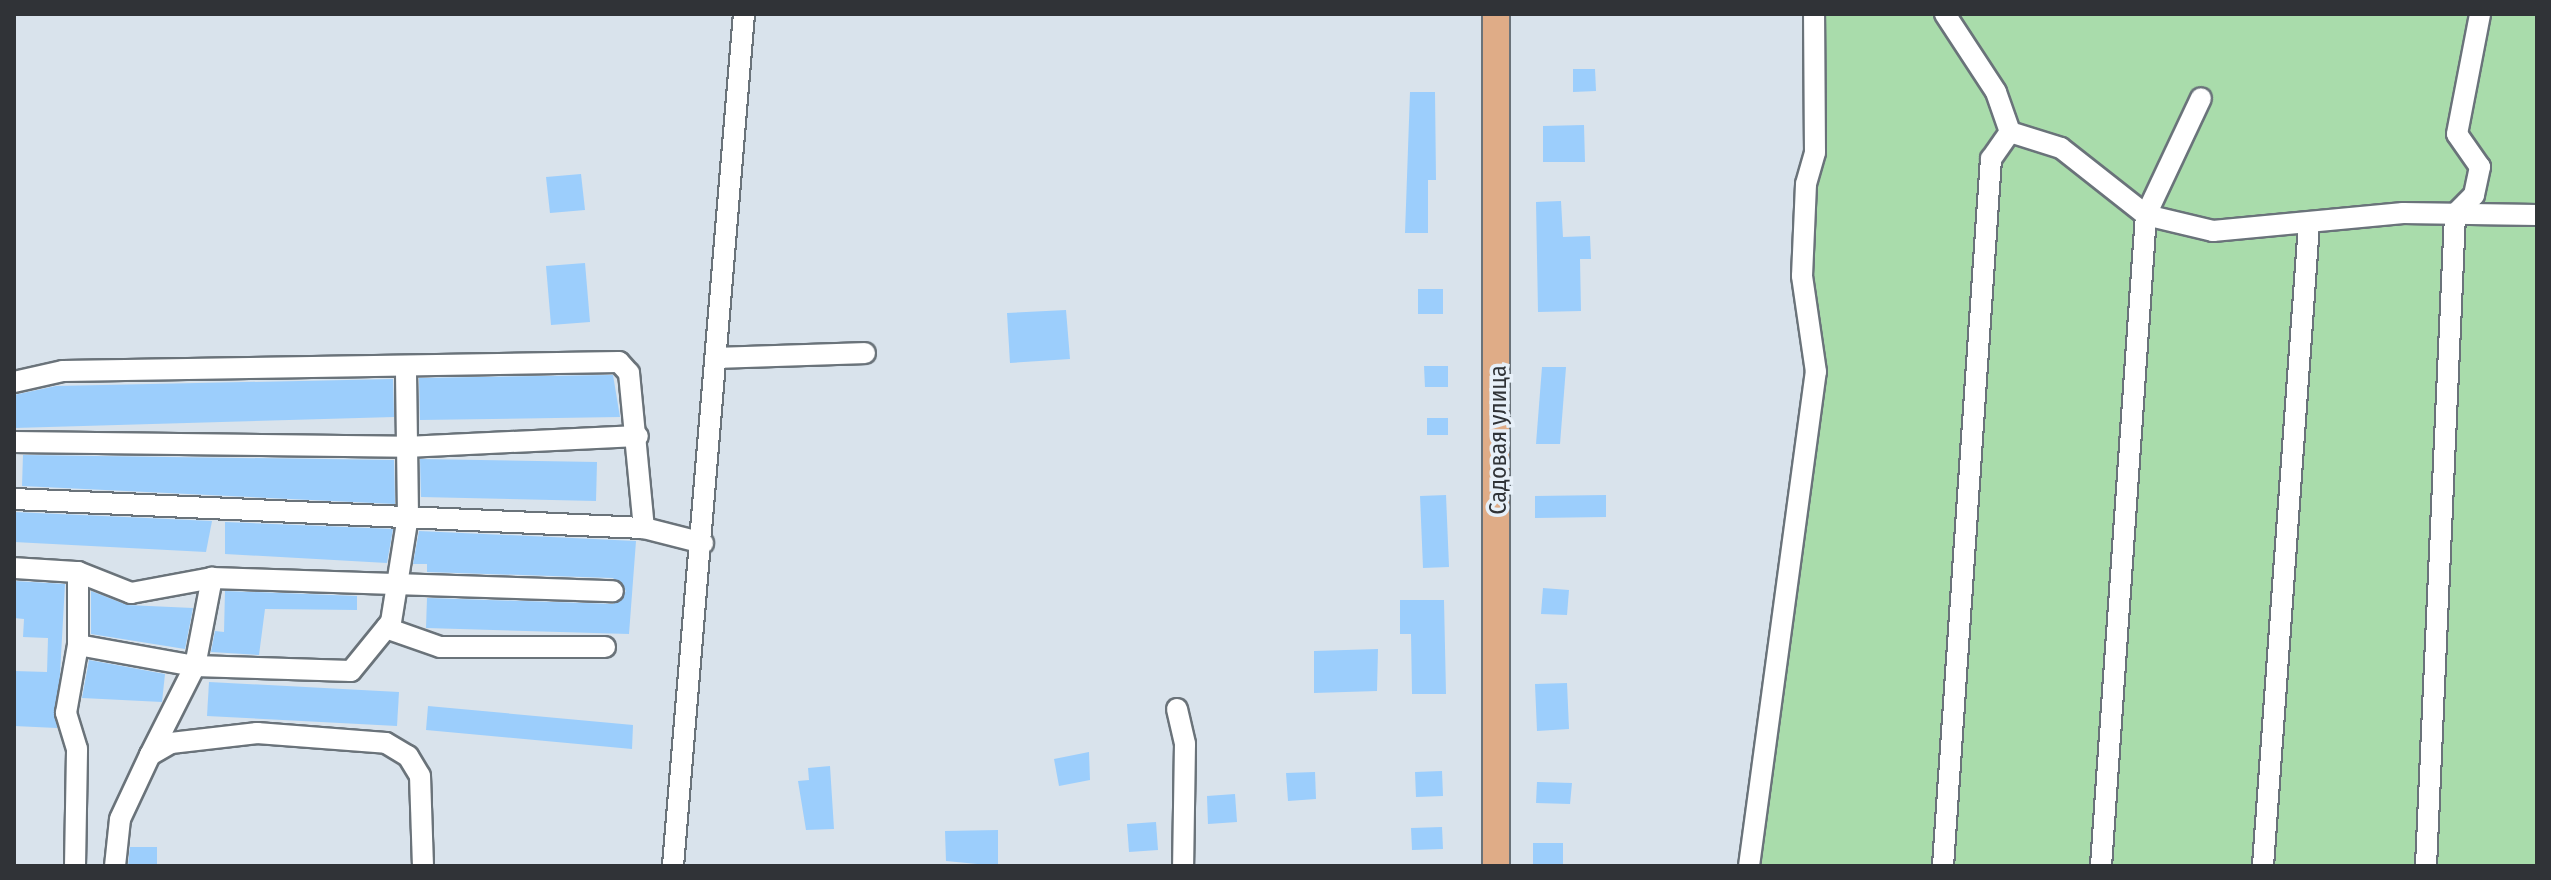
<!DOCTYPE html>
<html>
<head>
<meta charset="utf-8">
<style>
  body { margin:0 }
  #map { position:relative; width:2551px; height:880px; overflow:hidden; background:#d9e3ec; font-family:"Fira Sans Condensed",sans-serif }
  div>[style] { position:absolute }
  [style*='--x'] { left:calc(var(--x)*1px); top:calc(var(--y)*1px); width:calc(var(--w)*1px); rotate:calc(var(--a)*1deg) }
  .green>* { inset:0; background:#a9dcab }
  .building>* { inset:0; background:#9ccefc }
  .roads { filter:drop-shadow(2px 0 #6a737a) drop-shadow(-2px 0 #6a737a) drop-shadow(0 2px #6a737a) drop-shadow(0 -2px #6a737a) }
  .minor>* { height:20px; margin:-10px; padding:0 10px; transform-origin:10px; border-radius:10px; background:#fff }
  .major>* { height:26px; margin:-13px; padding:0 13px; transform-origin:13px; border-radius:13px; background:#dfac87 }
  span { translate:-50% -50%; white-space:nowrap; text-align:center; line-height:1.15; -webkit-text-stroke:7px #e7f0f9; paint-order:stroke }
  .street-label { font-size:24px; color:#303337 }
  .frame { position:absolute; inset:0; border:16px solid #303337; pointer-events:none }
</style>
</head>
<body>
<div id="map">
  <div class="green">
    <i style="clip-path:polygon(1806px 14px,2537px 14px,2537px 866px,1739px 866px,1806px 357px)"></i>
  </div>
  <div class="building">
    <i style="clip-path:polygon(1573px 69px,1595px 69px,1596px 91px,1573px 92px)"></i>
    <i style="clip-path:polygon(1410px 92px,1435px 92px,1436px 180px,1428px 180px,1428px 233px,1405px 233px)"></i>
    <i style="clip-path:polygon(1584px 125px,1585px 162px,1543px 162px,1543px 126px)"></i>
    <i style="clip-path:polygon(581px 174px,585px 210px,550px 213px,546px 177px)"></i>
    <i style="clip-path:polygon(1561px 201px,1563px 237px,1590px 236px,1591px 259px,1580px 259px,1581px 311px,1538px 312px,1536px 202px)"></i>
    <i style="clip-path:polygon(585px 263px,590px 322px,551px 325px,546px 266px)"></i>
    <i style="clip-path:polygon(1418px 289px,1443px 289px,1443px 314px,1418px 314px)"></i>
    <i style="clip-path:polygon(1066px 310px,1070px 359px,1010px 363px,1007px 313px)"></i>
    <i style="clip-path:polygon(1424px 366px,1448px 366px,1448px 387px,1425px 387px)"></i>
    <i style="clip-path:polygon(1542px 367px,1566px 367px,1560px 444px,1536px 444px)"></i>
    <i style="clip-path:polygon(613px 375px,620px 417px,420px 420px,419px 378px)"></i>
    <i style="clip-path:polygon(393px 379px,394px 417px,14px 428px,14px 395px,56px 386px)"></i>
    <i style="clip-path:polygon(1427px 418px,1448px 418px,1448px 435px,1427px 435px)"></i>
    <i style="clip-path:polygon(23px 455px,394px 460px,395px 504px,22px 486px)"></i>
    <i style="clip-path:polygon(420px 459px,597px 462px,596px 501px,421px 497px)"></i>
    <i style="clip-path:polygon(1446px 495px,1449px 567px,1423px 568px,1420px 496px)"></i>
    <i style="clip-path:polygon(1606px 495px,1606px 517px,1535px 518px,1535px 496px)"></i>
    <i style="clip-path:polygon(14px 512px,212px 521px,206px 552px,14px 542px)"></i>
    <i style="clip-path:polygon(225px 522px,393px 529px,387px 563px,225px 554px)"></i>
    <i style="clip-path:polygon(419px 531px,636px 541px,629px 634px,426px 628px,427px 598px,613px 604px,626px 591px,613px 578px,427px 572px,427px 564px,413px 564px)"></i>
    <i style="clip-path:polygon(14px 581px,65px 584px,57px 728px,14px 726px,14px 671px,47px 672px,48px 638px,23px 637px,24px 619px,14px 618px)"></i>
    <i style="clip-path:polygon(1543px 588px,1569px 590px,1567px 615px,1541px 614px)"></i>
    <i style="clip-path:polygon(91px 591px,127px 605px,193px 608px,185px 649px,91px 634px)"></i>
    <i style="clip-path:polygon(225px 591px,357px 596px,357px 610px,265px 609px,259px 655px,211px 652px,215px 631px,224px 632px)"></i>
    <i style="clip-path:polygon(1400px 600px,1444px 600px,1446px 694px,1412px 694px,1411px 634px,1400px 634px)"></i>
    <i style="clip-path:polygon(1378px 649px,1377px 691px,1314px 693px,1314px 651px)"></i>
    <i style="clip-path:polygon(89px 660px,165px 674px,162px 702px,82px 698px)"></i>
    <i style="clip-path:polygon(209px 682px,399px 692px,397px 726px,207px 716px)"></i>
    <i style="clip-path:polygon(1567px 683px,1569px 729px,1537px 731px,1535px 684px)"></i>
    <i style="clip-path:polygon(428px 706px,633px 725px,632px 749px,426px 730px)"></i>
    <i style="clip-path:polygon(1089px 752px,1090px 780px,1059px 786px,1054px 759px)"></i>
    <i style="clip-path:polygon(830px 766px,834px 829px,806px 830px,798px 781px,809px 780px,808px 768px)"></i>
    <i style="clip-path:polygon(1442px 771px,1443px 796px,1416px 797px,1415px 772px)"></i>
    <i style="clip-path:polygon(1315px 772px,1316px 799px,1288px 801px,1286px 773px)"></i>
    <i style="clip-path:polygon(1537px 782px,1572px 783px,1570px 804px,1536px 803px)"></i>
    <i style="clip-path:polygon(1235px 794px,1237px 822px,1208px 824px,1207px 796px)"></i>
    <i style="clip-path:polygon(1156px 822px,1158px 850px,1129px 852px,1127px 824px)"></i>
    <i style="clip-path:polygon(1442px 827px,1443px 849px,1412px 850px,1411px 828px)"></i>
    <i style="clip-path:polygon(998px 830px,998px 866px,946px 861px,945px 831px)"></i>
    <i style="clip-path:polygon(1533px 843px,1563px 843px,1563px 866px,1533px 866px)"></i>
    <i style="clip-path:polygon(130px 847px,157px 847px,157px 866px,128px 866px)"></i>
  </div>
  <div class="roads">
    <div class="minor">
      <i style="--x:1945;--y:14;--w:93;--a:56.8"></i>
      <i style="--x:1996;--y:92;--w:42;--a:70.7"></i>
      <i style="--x:2010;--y:132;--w:53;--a:17.4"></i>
      <i style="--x:2061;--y:148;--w:108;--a:38.2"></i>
      <i style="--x:2146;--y:215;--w:69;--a:13.4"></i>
      <i style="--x:2213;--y:231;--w:191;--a:-5.4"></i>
      <i style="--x:2403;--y:213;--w:134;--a:0.9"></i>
      <i style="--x:717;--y:358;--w:148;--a:-1.9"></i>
      <i style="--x:14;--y:382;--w:50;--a:-12.7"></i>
      <i style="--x:63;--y:371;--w:556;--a:-0.93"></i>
      <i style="--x:619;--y:362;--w:15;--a:48"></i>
      <i style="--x:629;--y:373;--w:156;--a:84.5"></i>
      <i style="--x:14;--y:442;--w:392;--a:0.7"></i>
      <i style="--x:406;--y:447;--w:232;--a:-2.7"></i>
      <i style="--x:14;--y:499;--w:631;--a:2.64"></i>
      <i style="--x:644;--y:528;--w:61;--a:14.3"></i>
      <i style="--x:14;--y:568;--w:64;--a:3.6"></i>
      <i style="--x:386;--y:628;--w:57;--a:19.4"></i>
      <i style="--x:440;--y:647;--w:165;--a:0"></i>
      <i style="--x:78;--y:645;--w:119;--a:10.2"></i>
      <i style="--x:195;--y:666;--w:90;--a:-79.1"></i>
      <i style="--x:1177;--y:709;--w:36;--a:77"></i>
      <i style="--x:1185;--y:744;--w:122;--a:90.9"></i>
      <i style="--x:150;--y:755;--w:100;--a:-63.2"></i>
      <i style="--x:195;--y:666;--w:156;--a:1.8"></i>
      <i style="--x:351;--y:671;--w:63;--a:-50.8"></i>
      <i style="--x:391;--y:622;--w:107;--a:-80.9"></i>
      <i style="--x:408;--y:516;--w:150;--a:-90.8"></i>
      <i style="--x:75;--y:866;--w:117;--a:-89"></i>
      <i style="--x:77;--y:749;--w:38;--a:-107"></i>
      <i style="--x:66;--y:713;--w:69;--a:-80"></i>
      <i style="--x:78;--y:645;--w:73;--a:-90"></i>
      <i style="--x:78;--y:572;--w:57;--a:21.6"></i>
      <i style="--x:131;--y:593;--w:82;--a:-10.5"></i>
      <i style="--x:212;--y:578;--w:401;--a:1.9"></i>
      <i style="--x:115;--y:866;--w:47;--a:-83.9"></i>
      <i style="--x:120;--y:819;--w:71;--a:-64.9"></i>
      <i style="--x:150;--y:755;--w:24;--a:-30"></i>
      <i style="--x:171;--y:743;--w:87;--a:-6.6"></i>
      <i style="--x:257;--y:733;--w:129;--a:4.4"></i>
      <i style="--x:386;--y:743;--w:26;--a:31"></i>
      <i style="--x:408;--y:756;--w:23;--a:59"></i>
      <i style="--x:420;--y:776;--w:90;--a:88.1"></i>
      <i style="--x:673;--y:866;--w:855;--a:-85.24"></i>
      <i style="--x:1749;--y:866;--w:499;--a:-82.3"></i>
      <i style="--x:1816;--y:372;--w:97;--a:-98.3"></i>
      <i style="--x:1802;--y:276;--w:92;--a:-87.5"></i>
      <i style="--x:1806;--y:184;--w:33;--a:-74"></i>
      <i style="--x:1815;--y:152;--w:138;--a:-90.4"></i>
      <i style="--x:1943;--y:866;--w:709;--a:-86.12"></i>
      <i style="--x:1991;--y:159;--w:33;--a:-55"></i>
      <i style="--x:2101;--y:866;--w:653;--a:-86.05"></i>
      <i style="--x:2146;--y:215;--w:129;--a:-64.8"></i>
      <i style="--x:2263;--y:866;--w:644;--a:-85.9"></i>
      <i style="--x:2426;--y:866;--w:653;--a:-87.45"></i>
      <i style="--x:2455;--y:214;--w:27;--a:-45"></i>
      <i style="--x:2474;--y:195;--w:29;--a:-78"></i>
      <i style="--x:2480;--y:167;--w:40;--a:-124.9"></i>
      <i style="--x:2457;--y:134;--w:122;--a:-79.1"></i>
    </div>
    <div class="major">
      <i style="--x:1496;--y:14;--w:852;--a:90"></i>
    </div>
  </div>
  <div class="street-label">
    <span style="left:1499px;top:440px;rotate:-90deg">Садовая улица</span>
  </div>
  <div class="frame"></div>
</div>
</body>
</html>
